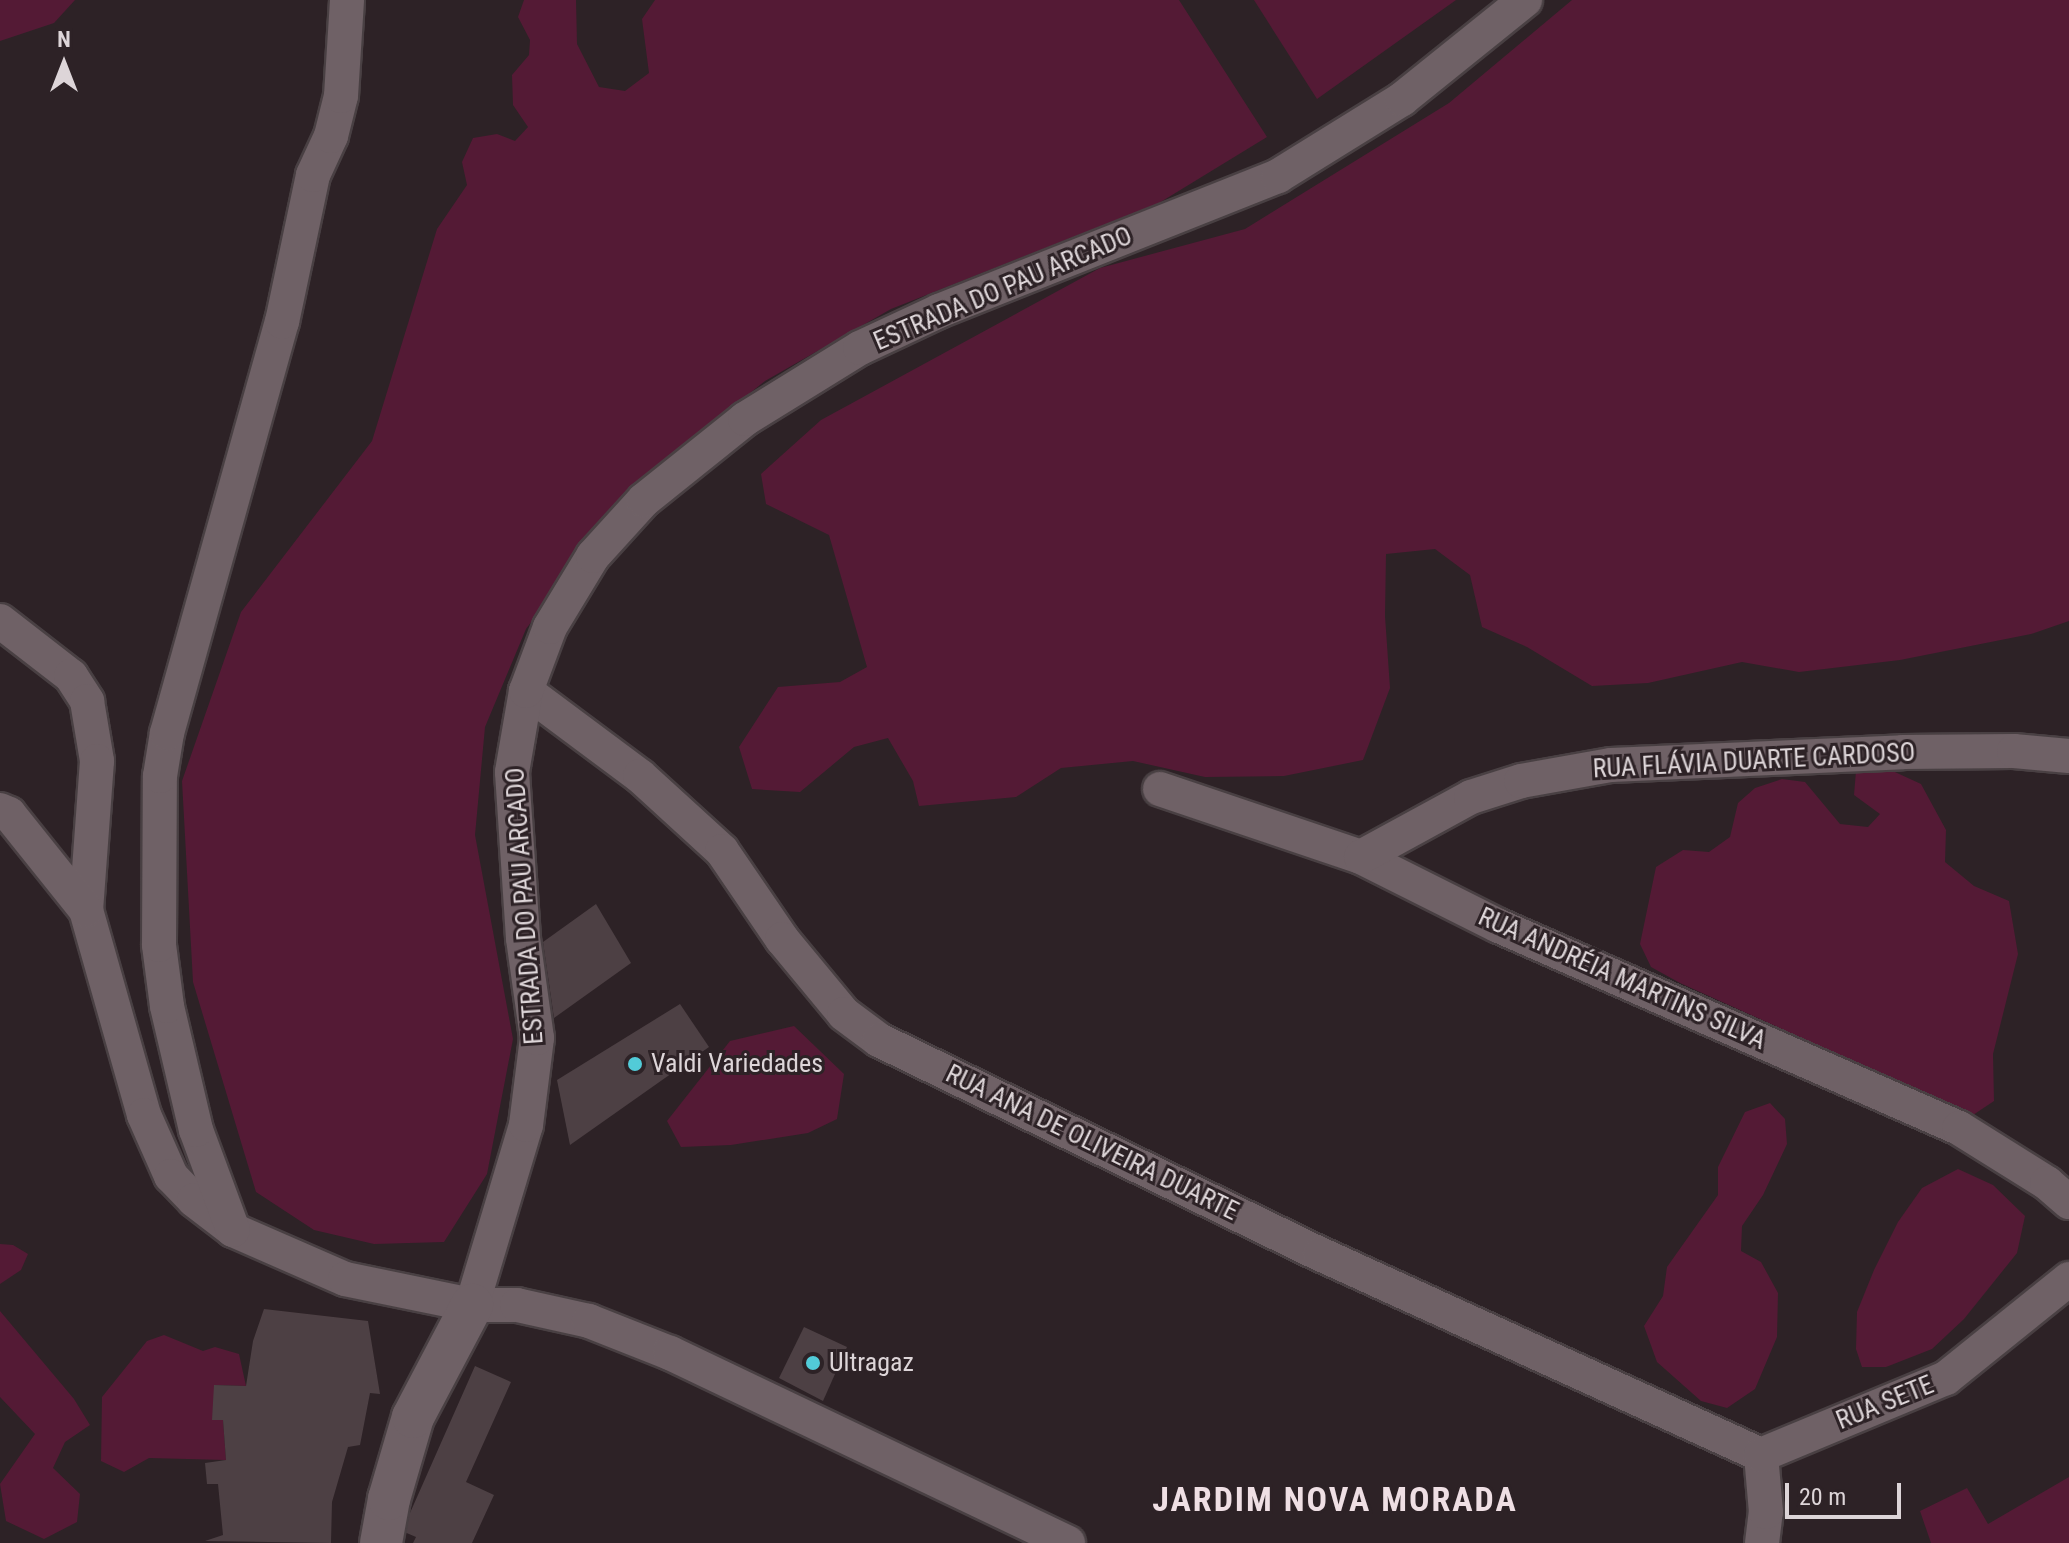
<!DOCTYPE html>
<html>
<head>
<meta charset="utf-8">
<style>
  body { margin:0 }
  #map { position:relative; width:2069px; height:1543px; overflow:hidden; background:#2d2226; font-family:"Roboto Condensed",sans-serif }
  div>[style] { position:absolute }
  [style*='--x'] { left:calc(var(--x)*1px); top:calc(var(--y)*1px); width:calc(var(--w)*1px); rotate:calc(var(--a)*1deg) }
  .green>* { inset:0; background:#541a35 }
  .building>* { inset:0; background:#4d4044 }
  .roads { filter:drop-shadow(2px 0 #494043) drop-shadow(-2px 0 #494043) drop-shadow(0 2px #494043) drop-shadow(0 -2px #494043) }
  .minor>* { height:34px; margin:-17px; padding:0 17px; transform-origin:17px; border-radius:17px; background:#6f6166 }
  .tertiary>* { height:42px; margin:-21px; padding:0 21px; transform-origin:21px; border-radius:21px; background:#6f6166 }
  .dots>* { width:22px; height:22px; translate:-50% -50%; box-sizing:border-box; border:4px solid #2d2226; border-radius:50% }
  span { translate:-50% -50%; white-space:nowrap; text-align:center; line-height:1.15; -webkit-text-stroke:6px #2d2226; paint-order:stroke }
  .street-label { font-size:26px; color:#ddd5d8 }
  .poi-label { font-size:26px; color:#ddd5d8 }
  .left { translate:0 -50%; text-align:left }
  .district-label { font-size:34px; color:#efdfe4; font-weight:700; letter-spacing:2px }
  .north { position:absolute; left:24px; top:24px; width:80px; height:80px; -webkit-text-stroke:6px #2d2226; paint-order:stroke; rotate:0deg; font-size:22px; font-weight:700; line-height:32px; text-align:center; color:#ddd5d8 }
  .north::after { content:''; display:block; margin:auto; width:28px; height:36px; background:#ddd5d8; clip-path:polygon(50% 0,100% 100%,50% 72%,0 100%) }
  .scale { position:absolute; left:1785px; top:1483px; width:116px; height:36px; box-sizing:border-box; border:4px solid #ddd5d8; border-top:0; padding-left:10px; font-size:24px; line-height:28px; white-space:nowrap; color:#ddd5d8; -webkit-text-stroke:6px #2d2226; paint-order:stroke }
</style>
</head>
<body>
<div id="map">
  <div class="green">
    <i style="clip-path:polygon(0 0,75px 0,54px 23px,0 41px)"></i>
    <i style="clip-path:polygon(524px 0,576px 0,577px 44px,599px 87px,625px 91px,649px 73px,642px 19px,655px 0,1179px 0,1267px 137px,1159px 203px,891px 309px,765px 381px,632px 488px,526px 629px,485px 727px,475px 835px,513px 1039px,487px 1174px,444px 1242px,374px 1244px,314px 1230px,256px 1192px,193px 982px,182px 781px,241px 612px,372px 441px,437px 229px,467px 185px,462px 162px,473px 138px,497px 134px,515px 141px,528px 127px,513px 105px,512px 75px,529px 55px,530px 40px,518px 17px)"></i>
    <i style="clip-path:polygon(1254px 0,1456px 0,1317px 99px)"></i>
    <i style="clip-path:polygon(1572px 0,2069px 0,2069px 621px,2031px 634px,1900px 660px,1799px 672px,1742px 662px,1648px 683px,1592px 686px,1527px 647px,1482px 627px,1470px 575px,1435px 549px,1386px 554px,1385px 616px,1390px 688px,1363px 760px,1284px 776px,1205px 777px,1133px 761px,1061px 768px,1016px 797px,919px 806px,913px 781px,888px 738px,854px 747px,800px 792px,752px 789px,739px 747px,778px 687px,840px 682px,867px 667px,829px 535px,766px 504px,761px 474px,821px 420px,1100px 268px,1245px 229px,1449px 103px)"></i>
    <i style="clip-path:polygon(1884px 767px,1921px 784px,1946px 830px,1945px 862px,1974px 886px,2009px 901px,2018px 954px,1993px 1054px,1994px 1101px,1973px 1115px,1680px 983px,1651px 967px,1640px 944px,1656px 867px,1683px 850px,1709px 852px,1730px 837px,1738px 803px,1755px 788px,1782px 779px,1805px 782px,1840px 824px,1868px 827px,1880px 814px,1854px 795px,1856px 771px)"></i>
    <i style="clip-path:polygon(794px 1026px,844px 1074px,837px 1119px,808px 1133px,731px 1145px,681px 1147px,667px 1121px,730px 1041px)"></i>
    <i style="clip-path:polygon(1770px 1103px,1785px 1119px,1787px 1144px,1763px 1195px,1742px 1226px,1741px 1251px,1761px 1262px,1778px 1293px,1777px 1337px,1755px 1389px,1727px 1408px,1701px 1401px,1657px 1362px,1644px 1326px,1663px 1296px,1667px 1267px,1718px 1195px,1718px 1167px,1745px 1112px)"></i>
    <i style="clip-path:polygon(1958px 1169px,1993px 1185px,2025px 1216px,2017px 1253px,1964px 1319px,1932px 1349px,1886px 1367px,1862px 1367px,1856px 1349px,1857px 1312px,1874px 1270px,1898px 1222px,1922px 1188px)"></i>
    <i style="clip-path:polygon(0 1244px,13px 1245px,28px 1254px,21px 1270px,0 1284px)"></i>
    <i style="clip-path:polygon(0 1311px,74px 1399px,90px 1425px,65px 1442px,53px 1468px,80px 1494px,77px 1522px,44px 1539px,6px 1521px,0 1484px,35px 1434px,0 1397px)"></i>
    <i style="clip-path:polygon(164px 1335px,203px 1351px,215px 1347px,239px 1354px,246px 1386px,214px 1385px,223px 1420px,226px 1460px,149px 1458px,124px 1472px,101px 1461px,102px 1397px,147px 1341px)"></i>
    <i style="clip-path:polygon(2069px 1477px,2069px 1543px,1931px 1543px,1920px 1511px,1967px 1488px,1988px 1524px)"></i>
  </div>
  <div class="building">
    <i style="clip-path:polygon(596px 904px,631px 963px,554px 1018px,543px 942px)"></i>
    <i style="clip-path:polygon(680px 1004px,709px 1047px,570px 1145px,557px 1080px)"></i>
    <i style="clip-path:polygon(264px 1309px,368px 1321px,380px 1394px,370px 1393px,360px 1445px,348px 1447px,332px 1502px,331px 1543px,205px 1541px,223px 1535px,218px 1484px,207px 1484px,205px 1463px,226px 1460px,223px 1420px,212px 1420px,214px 1385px,246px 1386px,253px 1341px)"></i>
    <i style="clip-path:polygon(804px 1327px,847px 1347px,823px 1401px,779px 1378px)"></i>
    <i style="clip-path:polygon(475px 1366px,511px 1382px,466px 1482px,494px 1495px,472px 1543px,413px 1543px,416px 1537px,402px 1531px)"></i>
  </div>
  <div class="roads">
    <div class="minor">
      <i style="--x:0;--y:621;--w:90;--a:37.8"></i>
      <i style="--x:71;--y:676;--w:30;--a:57"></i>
      <i style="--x:87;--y:701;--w:61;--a:80.5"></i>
      <i style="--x:97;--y:761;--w:149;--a:94.2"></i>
      <i style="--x:86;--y:910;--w:213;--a:74.2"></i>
      <i style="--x:144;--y:1115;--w:67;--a:66.1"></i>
      <i style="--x:171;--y:1176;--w:33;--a:46"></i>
      <i style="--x:194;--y:1200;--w:49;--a:37.6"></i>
      <i style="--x:233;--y:1230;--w:122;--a:23.6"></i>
      <i style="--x:345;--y:1279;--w:130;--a:11.6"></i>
      <i style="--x:472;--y:1305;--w:45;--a:0"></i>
      <i style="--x:517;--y:1305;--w:74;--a:12.5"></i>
      <i style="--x:589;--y:1321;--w:87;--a:21.6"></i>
      <i style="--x:670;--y:1353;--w:441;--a:25.5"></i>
      <i style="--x:526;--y:691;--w:142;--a:36.7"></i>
      <i style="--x:640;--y:776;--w:111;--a:42.4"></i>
      <i style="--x:722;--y:851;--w:107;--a:55.7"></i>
      <i style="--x:782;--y:939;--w:97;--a:50.4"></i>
      <i style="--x:844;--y:1014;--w:44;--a:36.6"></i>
      <i style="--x:879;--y:1040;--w:490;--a:25.9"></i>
      <i style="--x:1320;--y:1254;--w:485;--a:24.5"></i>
      <i style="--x:1160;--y:789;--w:212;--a:18.7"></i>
      <i style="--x:1361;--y:857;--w:154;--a:26.6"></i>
      <i style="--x:1499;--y:926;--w:502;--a:23.71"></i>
      <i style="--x:1959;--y:1128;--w:104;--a:32"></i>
      <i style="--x:2047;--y:1183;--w:29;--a:41"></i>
      <i style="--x:0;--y:810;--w:10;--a:24"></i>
      <i style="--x:9;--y:814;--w:123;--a:51.3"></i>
      <i style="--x:1361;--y:857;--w:125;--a:-28.6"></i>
      <i style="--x:1471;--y:797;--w:52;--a:-17.7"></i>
      <i style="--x:1521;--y:781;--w:91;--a:-10.1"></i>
      <i style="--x:1611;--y:765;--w:292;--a:-2.5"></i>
      <i style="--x:1903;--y:752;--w:111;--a:-0.5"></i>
      <i style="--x:2014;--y:751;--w:55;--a:5.2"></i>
      <i style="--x:233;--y:1230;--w:107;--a:-110.3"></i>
      <i style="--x:196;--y:1130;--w:127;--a:-103.2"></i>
      <i style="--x:167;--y:1006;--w:62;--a:-97.5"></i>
      <i style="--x:159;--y:945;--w:169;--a:-89.7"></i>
      <i style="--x:160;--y:776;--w:44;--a:-80.8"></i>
      <i style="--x:167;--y:733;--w:427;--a:-74.4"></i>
      <i style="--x:282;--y:322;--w:150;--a:-78.1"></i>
      <i style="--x:313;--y:175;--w:43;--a:-65.2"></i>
      <i style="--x:331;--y:136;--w:41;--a:-76"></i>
      <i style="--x:341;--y:96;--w:96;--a:-86.4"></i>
      <i style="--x:472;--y:1305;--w:188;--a:-73.3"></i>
      <i style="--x:526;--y:1125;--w:88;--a:-82.8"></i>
      <i style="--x:537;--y:1038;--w:101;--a:-98"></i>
      <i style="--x:523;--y:938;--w:166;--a:-93.8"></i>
      <i style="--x:512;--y:772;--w:82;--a:-80.2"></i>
      <i style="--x:526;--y:691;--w:68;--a:-69.4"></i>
      <i style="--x:550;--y:627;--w:83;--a:-58.8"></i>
      <i style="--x:593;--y:556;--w:76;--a:-47.7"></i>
      <i style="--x:644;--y:500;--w:129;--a:-38.7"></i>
      <i style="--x:745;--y:419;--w:135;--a:-31.7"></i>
      <i style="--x:860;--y:348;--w:87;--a:-25.1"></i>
      <i style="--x:939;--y:311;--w:365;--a:-21.7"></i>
      <i style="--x:1278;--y:176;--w:146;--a:-31.8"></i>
      <i style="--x:1402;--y:99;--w:158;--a:-38.8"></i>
      <i style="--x:1762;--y:1543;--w:31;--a:-83"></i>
      <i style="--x:1766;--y:1512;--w:57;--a:-95"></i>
      <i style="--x:1761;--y:1455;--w:200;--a:-22.6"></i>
      <i style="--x:1946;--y:1378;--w:158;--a:-38.8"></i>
    </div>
    <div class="tertiary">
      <i style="--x:381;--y:1543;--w:45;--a:-79.7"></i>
      <i style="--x:389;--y:1499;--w:85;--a:-73.7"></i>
      <i style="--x:413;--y:1417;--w:127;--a:-62.2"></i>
    </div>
  </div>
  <div class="dots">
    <i style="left:635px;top:1064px;background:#52cbd8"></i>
    <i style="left:813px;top:1363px;background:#52cbd8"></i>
  </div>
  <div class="street-label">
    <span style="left:1003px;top:289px;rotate:-23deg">ESTRADA DO PAU ARCADO</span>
    <span style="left:1754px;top:761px;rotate:-3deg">RUA FLÁVIA DUARTE CARDOSO</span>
    <span style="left:525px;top:906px;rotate:-94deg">ESTRADA DO PAU ARCADO</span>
    <span style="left:1622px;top:979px;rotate:24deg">RUA ANDRÉIA MARTINS SILVA</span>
    <span style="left:1092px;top:1143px;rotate:26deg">RUA ANA DE OLIVEIRA DUARTE</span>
    <span style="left:1885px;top:1403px;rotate:-22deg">RUA SETE</span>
  </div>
  <div class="poi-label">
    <span class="left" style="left:651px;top:1064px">Valdi Variedades</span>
    <span class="left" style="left:829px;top:1363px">Ultragaz</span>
  </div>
  <div class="district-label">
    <span style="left:1335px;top:1500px">JARDIM NOVA MORADA</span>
  </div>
  <div class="north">N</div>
  <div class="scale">20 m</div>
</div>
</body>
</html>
